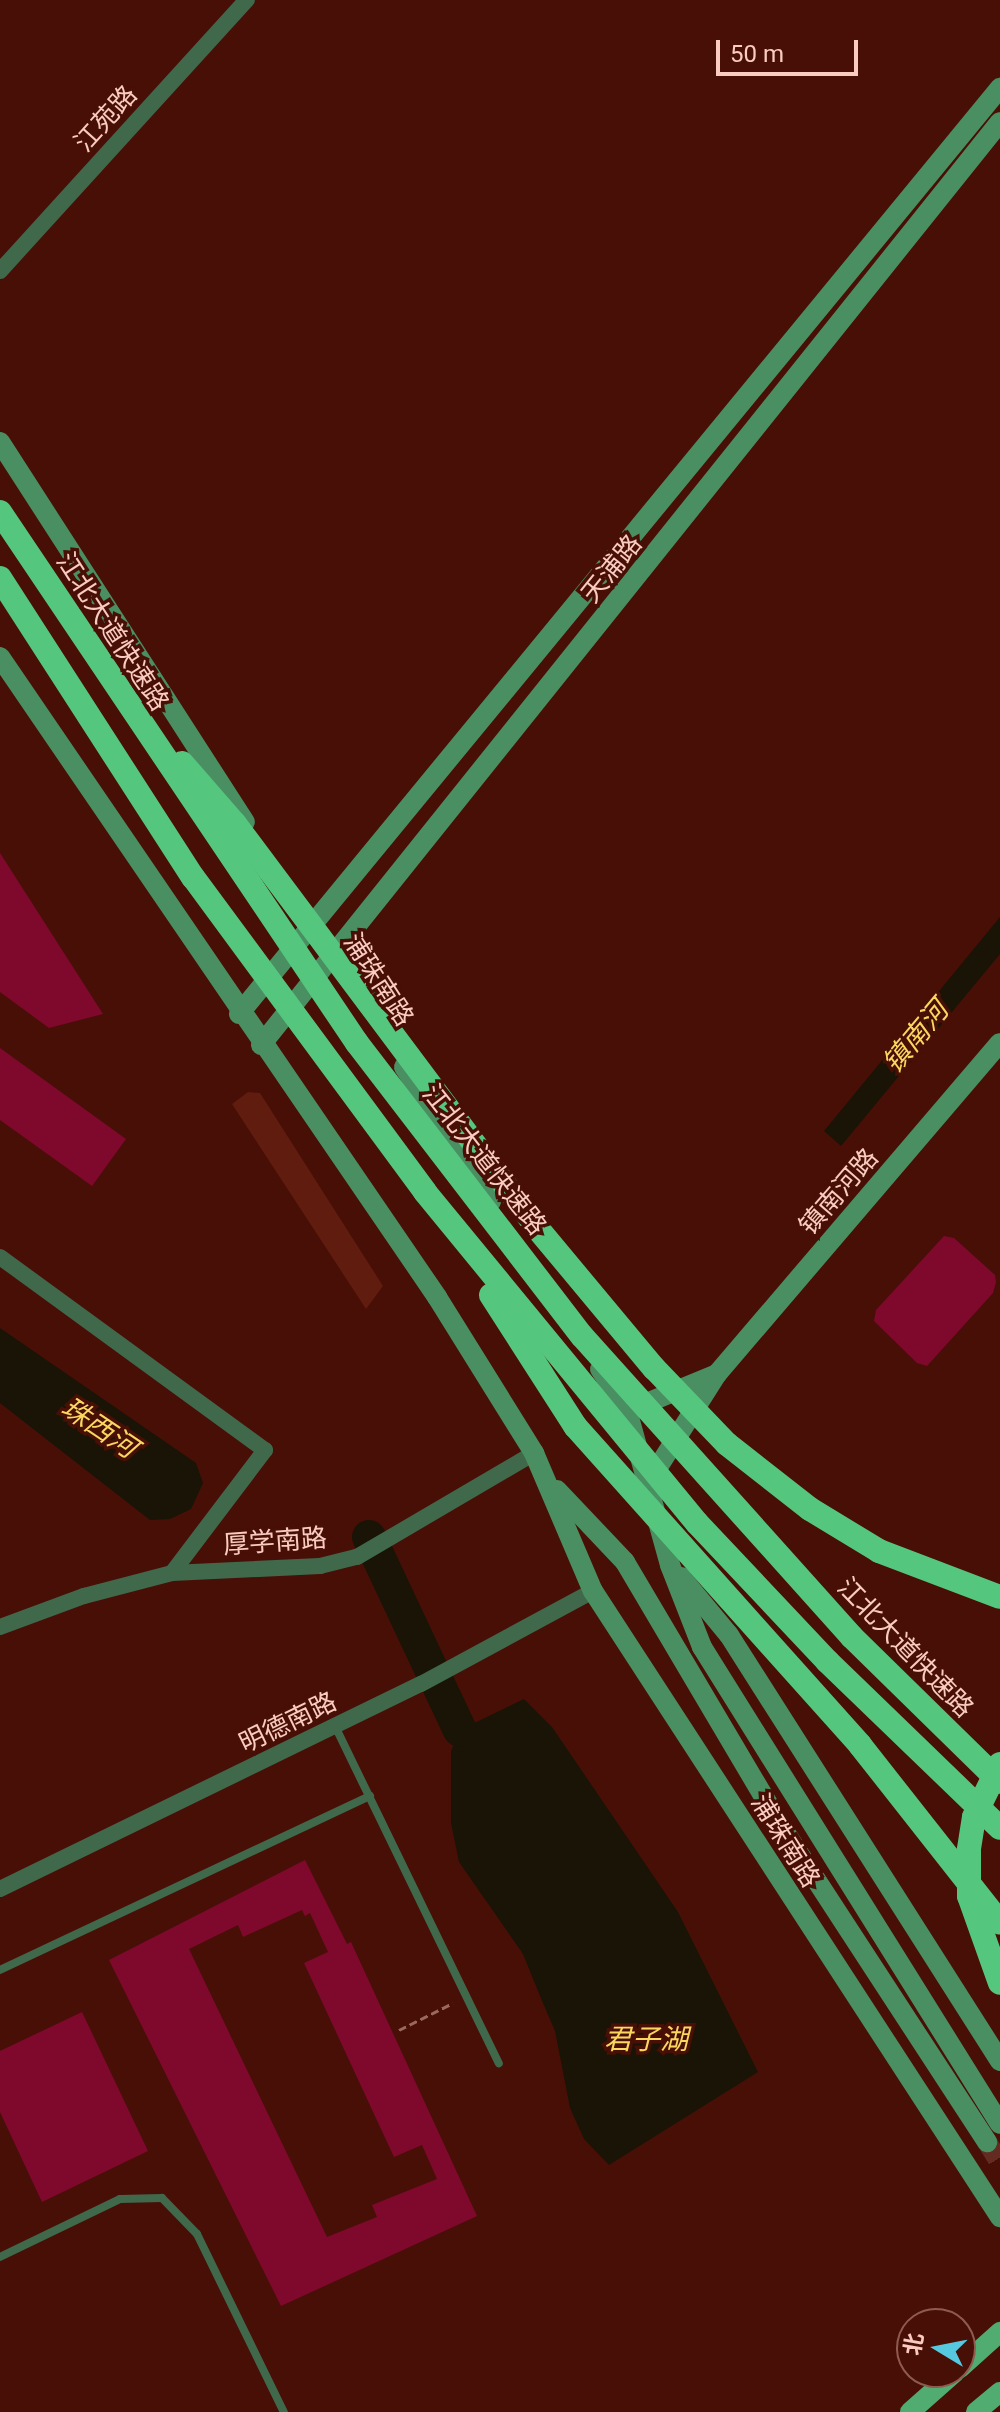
<!DOCTYPE html>
<html>
<head>
<meta charset="utf-8">
<style>
  body { margin:0 }
  #map { position:relative; width:1000px; height:2412px; overflow:hidden; background:#480f06; font-family:Roboto,"Noto Sans SC",sans-serif }
  div>[style] { position:absolute }
  [style*='--x'] { left:calc(var(--x)*1px); top:calc(var(--y)*1px); width:calc(var(--w)*1px); rotate:calc(var(--a)*1deg) }
  .green>* { inset:0; background:#601c0f }
  .water>* { inset:0; background:#191405 }
  .river>* { height:34px; margin:-17px; padding:0 17px; transform-origin:17px; border-radius:17px; background:#191405 }
  .building>* { inset:0; background:#7f092d }
  .secondary-tunnel>* { height:20px; margin-top:-10px; transform-origin:0; background:repeating-linear-gradient(90deg,#632b22 0 20px,transparent 0 30px) }
  .path>* { height:3px; margin-top:-1.5px; transform-origin:0; background:repeating-linear-gradient(90deg,#9c685e 0 8px,transparent 0 12px) }
  .lane>* { height:8px; margin:-4px; padding:0 4px; transform-origin:4px; border-radius:4px; background:#40694c }
  .street>* { height:16px; margin:-8px; padding:0 8px; transform-origin:8px; border-radius:8px; background:#40694c }
  .secondary>* { height:20px; margin:-10px; padding:0 10px; transform-origin:10px; border-radius:10px; background:#4a8f61 }
  .primary>* { height:20px; margin:-10px; padding:0 10px; transform-origin:10px; border-radius:10px; background:#50ac70 }
  .highway>* { height:24px; margin:-12px; padding:0 12px; transform-origin:12px; border-radius:12px; background:#55c67e }
  .highway-bridge>* { height:24px; margin:-12px; padding:0 12px; transform-origin:12px; border-radius:12px; background:#55c67e }
  span { translate:-50% -50%; white-space:nowrap; text-align:center; line-height:1.15; -webkit-text-stroke:7px #480f06; paint-order:stroke }
  .street-label { font-size:26px; color:#faccc1 }
  .water-label { font-size:28px; color:#f9d65f; font-style:italic }
  .north { position:absolute; left:896px; top:2308px; width:80px; height:80px; box-sizing:border-box; background:#480f06; border:2px solid #8f5b51; border-radius:50%; rotate:280deg; font-size:22px; font-weight:700; line-height:32px; text-align:center; color:#faccc1 }
  .north::after { content:''; display:block; margin:auto; width:28px; height:36px; background:#56c9e0; clip-path:polygon(50% 0,100% 100%,50% 72%,0 100%) }
  .scale { position:absolute; left:716px; top:40px; width:142px; height:36px; box-sizing:border-box; border:4px solid #faccc1; border-top:0; padding-left:10px; font-size:24px; line-height:28px; white-space:nowrap; color:#faccc1; -webkit-text-stroke:6px #480f06; paint-order:stroke }
</style>
</head>
<body>
<div id="map">
  <div class="green">
    <i style="clip-path:polygon(248px 1092px,260px 1093px,383px 1286px,366px 1309px,232px 1104px)"></i>
  </div>
  <div class="water">
    <i style="clip-path:polygon(1000px 917px,1000px 954px,841px 1146px,824px 1131px)"></i>
    <i style="clip-path:polygon(0 1328px,196px 1463px,203px 1483px,191px 1509px,170px 1519px,150px 1520px,0 1403px)"></i>
    <i style="clip-path:polygon(524px 1699px,552px 1727px,678px 1912px,758px 2072px,609px 2165px,584px 2139px,570px 2108px,555px 2031px,540px 1996px,523px 1954px,459px 1862px,451px 1823px,451px 1751px,460px 1730px)"></i>
  </div>
  <div class="river">
    <i style="--x:369;--y:1537;--w:213;--a:64.8"></i>
  </div>
  <div class="building">
    <i style="clip-path:polygon(0 853px,103px 1014px,49px 1028px,0 992px)"></i>
    <i style="clip-path:polygon(0 1048px,126px 1139px,92px 1186px,0 1120px)"></i>
    <i style="clip-path:polygon(944px 1236px,954px 1238px,995px 1275px,996px 1282px,993px 1293px,927px 1366px,917px 1363px,874px 1321px,876px 1310px)"></i>
    <i style="clip-path:polygon(evenodd,305px 1860px,347px 1944px,351px 1942px,477px 2216px,281px 2306px,109px 1960px,305px 1860px,302px 1910px,305px 1916px,310px 1913px,328px 1952px,304px 1963px,394px 2157px,422px 2145px,437px 2179px,372px 2205px,377px 2217px,327px 2237px,189px 1949px,238px 1925px,243px 1937px,302px 1910px)"></i>
    <i style="clip-path:polygon(82px 2012px,148px 2151px,42px 2202px,0 2112px,0 2051px)"></i>
  </div>
  <div class="secondary-tunnel">
    <i style="--x:987;--y:2142;--w:25;--a:58"></i>
  </div>
  <div class="path">
    <i style="--x:399;--y:2030;--w:60;--a:-26.6"></i>
  </div>
  <div class="lane">
    <i style="--x:335;--y:1726;--w:375;--a:64.1"></i>
    <i style="--x:0;--y:1970;--w:409;--a:-25.2"></i>
    <i style="--x:0;--y:2257;--w:133;--a:-25.8"></i>
    <i style="--x:120;--y:2199;--w:42;--a:-1.4"></i>
    <i style="--x:162;--y:2198;--w:50;--a:45.8"></i>
    <i style="--x:197;--y:2234;--w:198;--a:64"></i>
  </div>
  <div class="street">
    <i style="--x:0;--y:271;--w:367;--a:-47.7"></i>
    <i style="--x:0;--y:1257;--w:328;--a:36.1"></i>
    <i style="--x:265;--y:1450;--w:154;--a:127.1"></i>
    <i style="--x:0;--y:1627;--w:90;--a:-20.3"></i>
    <i style="--x:84;--y:1596;--w:91;--a:-14.6"></i>
    <i style="--x:172;--y:1573;--w:148;--a:-2.7"></i>
    <i style="--x:320;--y:1566;--w:38;--a:-14"></i>
    <i style="--x:357;--y:1557;--w:205;--a:-30.4"></i>
    <i style="--x:0;--y:1889;--w:468;--a:-26"></i>
    <i style="--x:421;--y:1684;--w:196;--a:-28.4"></i>
  </div>
  <div class="secondary">
    <i style="--x:0;--y:442;--w:452;--a:57.2"></i>
    <i style="--x:0;--y:657;--w:775;--a:55.67"></i>
    <i style="--x:437;--y:1297;--w:184;--a:58.1"></i>
    <i style="--x:534;--y:1453;--w:150;--a:66.9"></i>
    <i style="--x:593;--y:1591;--w:747;--a:56.97"></i>
    <i style="--x:239;--y:1014;--w:1199;--a:-50.59"></i>
    <i style="--x:261;--y:1045;--w:1182;--a:-51.32"></i>
    <i style="--x:404;--y:1067;--w:160;--a:57"></i>
    <i style="--x:600;--y:1369;--w:49;--a:56.6"></i>
    <i style="--x:627;--y:1410;--w:161;--a:74.5"></i>
    <i style="--x:670;--y:1565;--w:88;--a:68.7"></i>
    <i style="--x:702;--y:1647;--w:562;--a:58.01"></i>
    <i style="--x:632;--y:1409;--w:92;--a:-22.4"></i>
    <i style="--x:648;--y:1483;--w:129;--a:-57.7"></i>
    <i style="--x:717;--y:1374;--w:435;--a:-49.5"></i>
    <i style="--x:557;--y:1490;--w:99;--a:46.6"></i>
    <i style="--x:625;--y:1562;--w:310;--a:59.4"></i>
    <i style="--x:783;--y:1829;--w:374;--a:56.9"></i>
    <i style="--x:681;--y:1577;--w:75;--a:50.4"></i>
    <i style="--x:729;--y:1635;--w:505;--a:57.54"></i>
  </div>
  <div class="primary">
    <i style="--x:960;--y:2368;--w:54;--a:-42"></i>
    <i style="--x:910;--y:2412;--w:60;--a:-41.6"></i>
    <i style="--x:976;--y:2412;--w:31;--a:-40"></i>
  </div>
  <div class="highway">
    <i style="--x:1000;--y:1764;--w:59;--a:116.1"></i>
    <i style="--x:974;--y:1817;--w:33;--a:99"></i>
    <i style="--x:969;--y:1850;--w:46;--a:90"></i>
    <i style="--x:969;--y:1896;--w:92;--a:70.4"></i>
  </div>
  <div class="highway-bridge">
    <i style="--x:0;--y:512;--w:640;--a:56.09"></i>
    <i style="--x:357;--y:1043;--w:369;--a:52.5"></i>
    <i style="--x:582;--y:1336;--w:404;--a:48.1"></i>
    <i style="--x:852;--y:1637;--w:207;--a:44.4"></i>
    <i style="--x:0;--y:578;--w:356;--a:57.2"></i>
    <i style="--x:193;--y:877;--w:391;--a:53.6"></i>
    <i style="--x:425;--y:1192;--w:428;--a:50.6"></i>
    <i style="--x:697;--y:1523;--w:190;--a:46.7"></i>
    <i style="--x:827;--y:1661;--w:240;--a:44"></i>
    <i style="--x:182;--y:763;--w:81;--a:49"></i>
    <i style="--x:235;--y:824;--w:498;--a:53.2"></i>
    <i style="--x:533;--y:1223;--w:189;--a:50.2"></i>
    <i style="--x:654;--y:1368;--w:105;--a:46.2"></i>
    <i style="--x:727;--y:1444;--w:105;--a:38.1"></i>
    <i style="--x:810;--y:1509;--w:81;--a:31.3"></i>
    <i style="--x:879;--y:1551;--w:129;--a:20.8"></i>
    <i style="--x:491;--y:1295;--w:156;--a:57.3"></i>
    <i style="--x:575;--y:1426;--w:428;--a:48.2"></i>
    <i style="--x:860;--y:1745;--w:226;--a:51.8"></i>
  </div>
  <div class="street-label">
    <span style="left:106px;top:119px;rotate:-48deg">江苑路</span>
    <span style="left:612px;top:569px;rotate:-51deg">天浦路</span>
    <span style="left:112px;top:632px;rotate:57deg">江北大道快速路</span>
    <span style="left:378px;top:980px;rotate:57deg">浦珠南路</span>
    <span style="left:484px;top:1160px;rotate:52deg">江北大道快速路</span>
    <span style="left:839px;top:1192px;rotate:-49deg">镇南河路</span>
    <span style="left:275px;top:1542px;rotate:-4deg">厚学南路</span>
    <span style="left:905px;top:1648px;rotate:46deg">江北大道快速路</span>
    <span style="left:288px;top:1723px;rotate:-26deg">明德南路</span>
    <span style="left:785px;top:1841px;rotate:58deg">浦珠南路</span>
  </div>
  <div class="water-label">
    <span style="left:916px;top:1037px;rotate:-50deg">镇南河</span>
    <span style="left:99px;top:1428px;rotate:34deg">珠西河</span>
    <span style="left:646px;top:2040px">君子湖</span>
  </div>
  <div class="north">北</div>
  <div class="scale">50 m</div>
</div>
</body>
</html>
